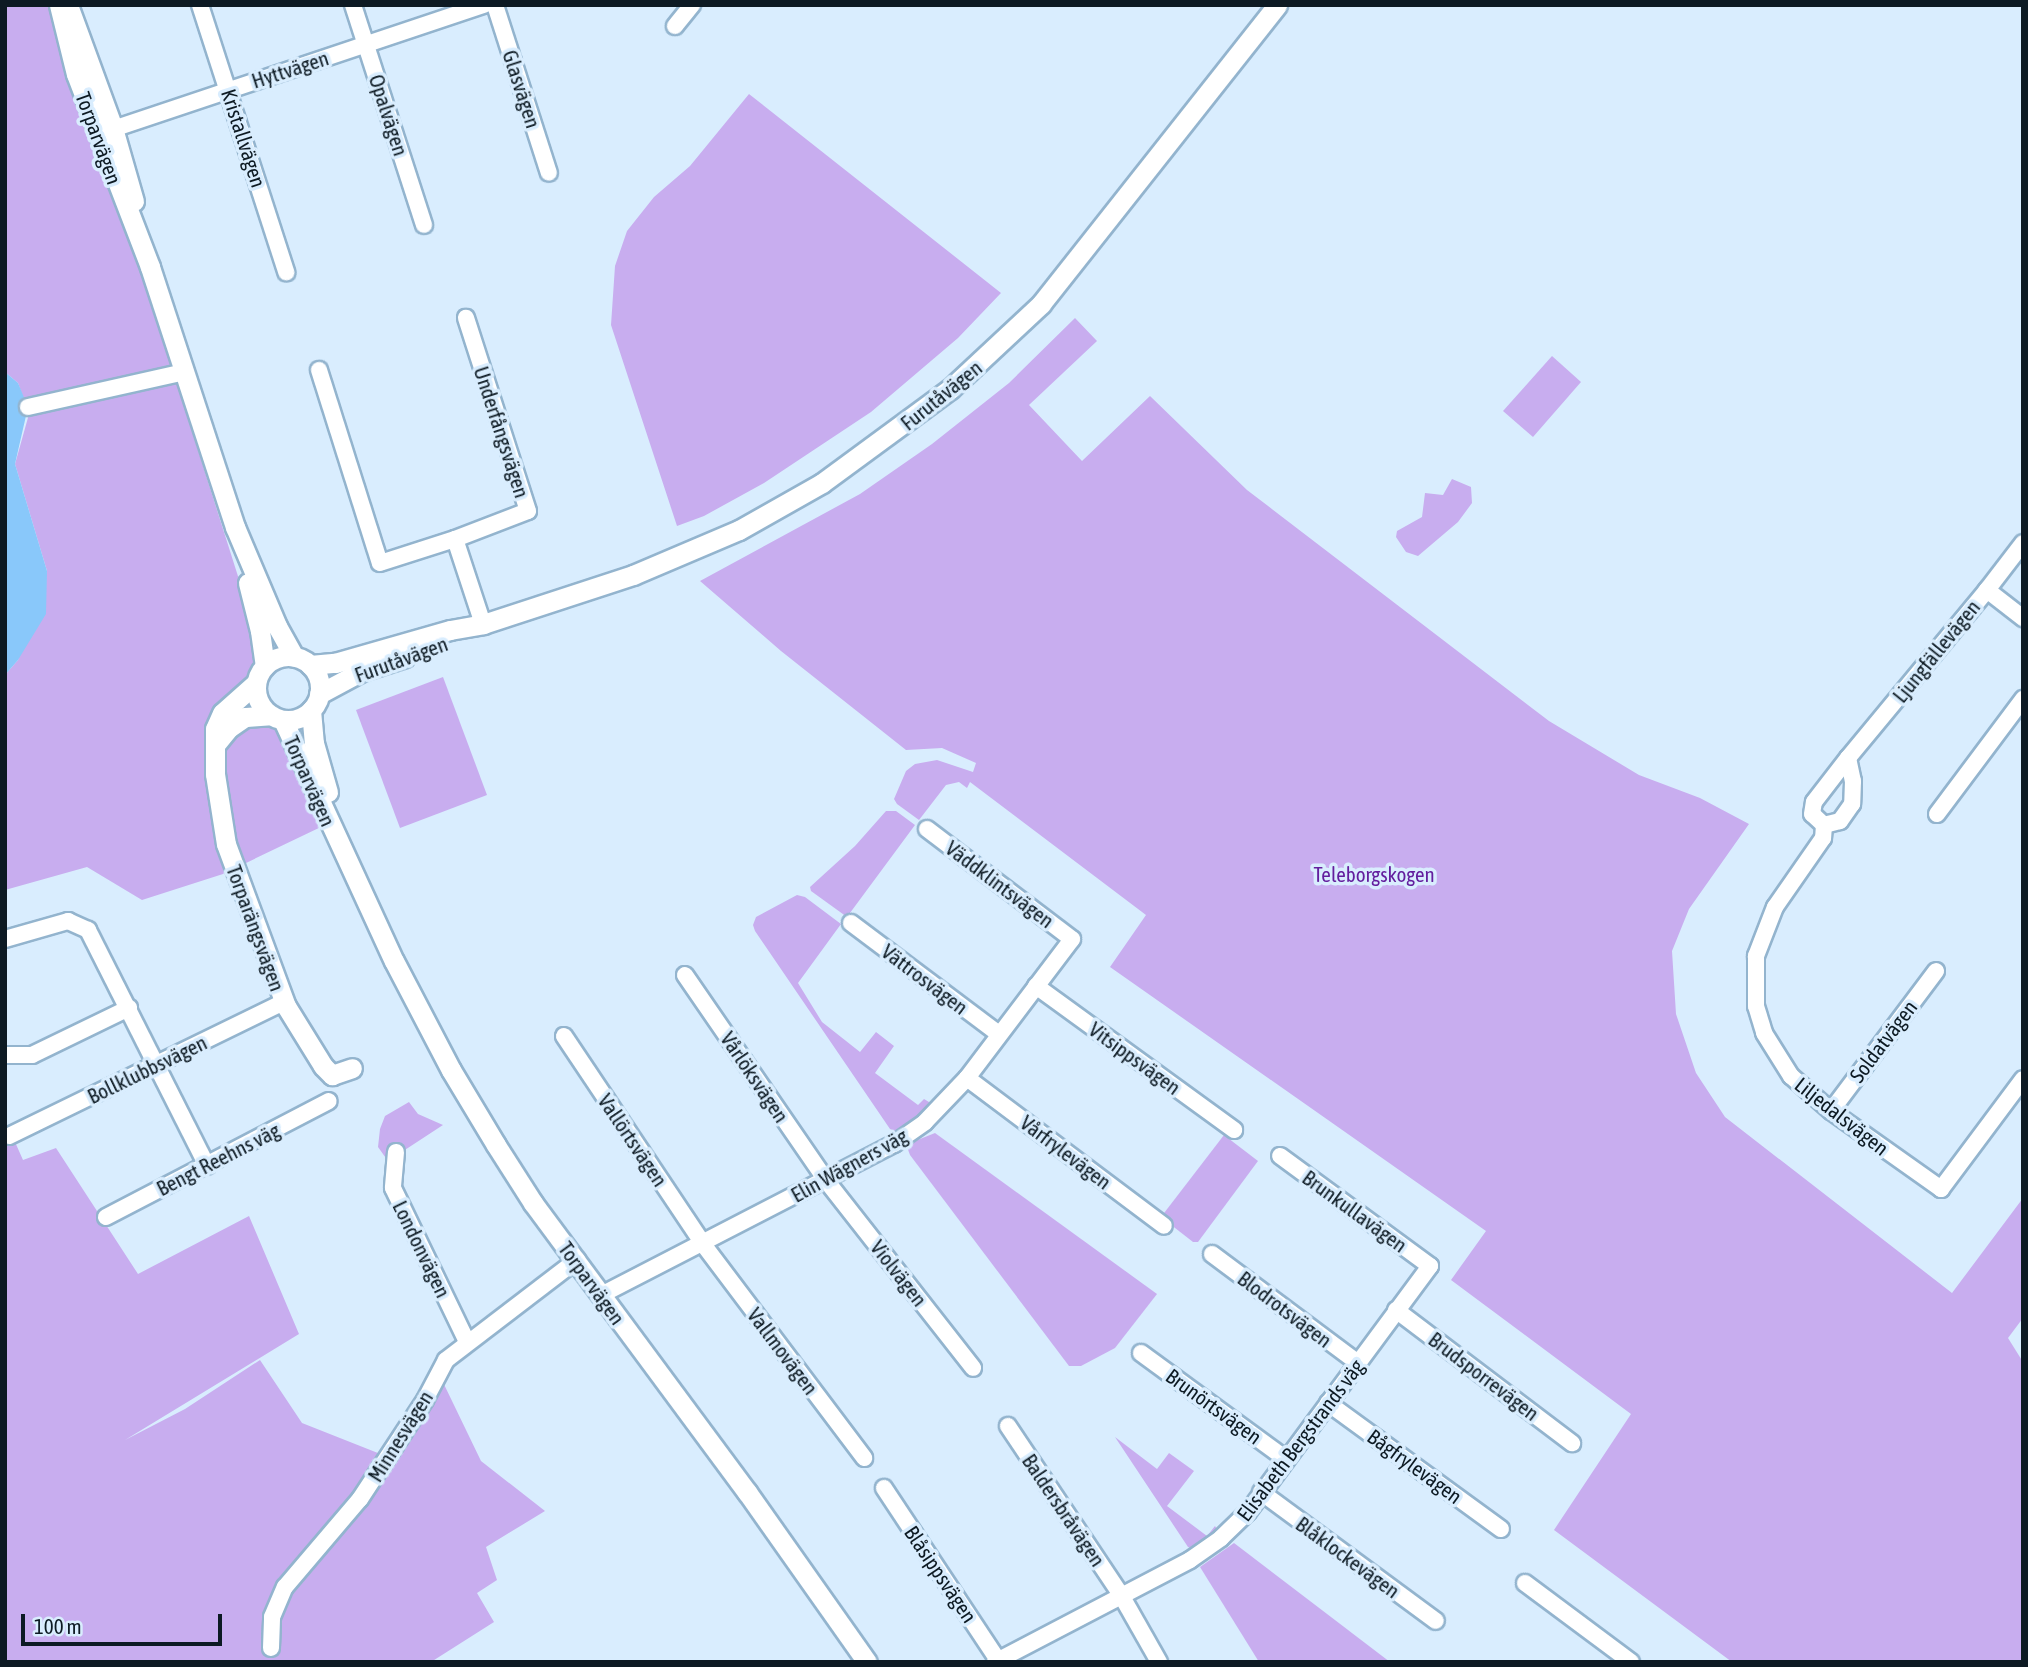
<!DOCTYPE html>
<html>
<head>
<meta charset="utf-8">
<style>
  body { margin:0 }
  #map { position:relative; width:2028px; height:1667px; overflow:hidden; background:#d9edfe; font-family:"Asap Condensed",sans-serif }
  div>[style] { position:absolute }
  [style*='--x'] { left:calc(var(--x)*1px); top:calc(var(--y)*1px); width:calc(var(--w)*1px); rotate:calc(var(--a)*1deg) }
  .green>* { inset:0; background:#c8adef }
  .water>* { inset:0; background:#89c8fa }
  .roads { filter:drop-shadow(2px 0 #93b4ce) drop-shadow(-2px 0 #93b4ce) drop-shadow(0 2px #93b4ce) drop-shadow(0 -2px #93b4ce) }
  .minor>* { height:16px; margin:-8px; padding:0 8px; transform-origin:8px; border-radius:8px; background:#fff }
  .tertiary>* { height:19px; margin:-9.5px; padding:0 9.5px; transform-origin:9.5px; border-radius:9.5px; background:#fff }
  .tertiary>.ring { margin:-9.5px; padding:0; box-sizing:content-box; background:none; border:19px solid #fff; border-radius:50% }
  span { translate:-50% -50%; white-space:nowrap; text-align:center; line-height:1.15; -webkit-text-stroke:7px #d9edfe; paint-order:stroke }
  .street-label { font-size:21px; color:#0d1a23 }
  .park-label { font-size:21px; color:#631e9e }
  .frame { position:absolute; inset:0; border:7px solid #0d1a23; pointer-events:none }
  .scale { position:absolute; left:21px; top:1614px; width:201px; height:32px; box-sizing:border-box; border:4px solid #0d1a23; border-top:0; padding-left:9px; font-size:21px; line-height:24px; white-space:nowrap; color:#0d1a23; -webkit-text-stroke:5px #d9edfe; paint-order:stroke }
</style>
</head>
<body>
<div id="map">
  <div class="green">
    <i style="clip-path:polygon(5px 5px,51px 5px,138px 261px,243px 592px,257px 658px,250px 680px,254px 706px,279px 729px,323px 826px,223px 874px,142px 900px,87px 867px,5px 890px,5px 675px,18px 660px,47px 571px,15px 464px,29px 414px,18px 383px,5px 372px)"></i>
    <i style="clip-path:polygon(749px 94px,1001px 293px,958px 338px,871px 412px,764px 483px,704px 516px,677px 526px,611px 325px,615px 266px,627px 231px,654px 197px,690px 166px)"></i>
    <i style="clip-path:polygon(1075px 318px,1097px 341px,1029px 405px,1082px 461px,1150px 396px,1247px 490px,1549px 721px,1639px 775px,1700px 798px,1749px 824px,1689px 909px,1672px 951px,1676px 1014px,1696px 1073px,1725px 1117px,1952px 1293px,2023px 1198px,2023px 1318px,2008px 1338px,2023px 1362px,2023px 1662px,1732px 1662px,1554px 1530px,1631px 1414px,1451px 1280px,1486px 1231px,1110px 967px,1146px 915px,970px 782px,967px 788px,959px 782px,946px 785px,919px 820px,897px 804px,894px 799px,906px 771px,915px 764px,937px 760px,973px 772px,976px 763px,942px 748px,906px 750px,781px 651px,700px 581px,860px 494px,932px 444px,1009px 383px)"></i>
    <i style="clip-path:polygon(1552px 356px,1581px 382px,1533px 437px,1503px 411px)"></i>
    <i style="clip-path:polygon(1452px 479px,1471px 487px,1472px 503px,1458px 522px,1418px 556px,1406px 552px,1396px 537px,1397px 531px,1422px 517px,1425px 493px,1443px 495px)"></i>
    <i style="clip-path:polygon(443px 677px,487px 795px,400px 828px,356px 710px)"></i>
    <i style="clip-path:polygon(886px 811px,896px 811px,915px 825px,847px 917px,811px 891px,810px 887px,855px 846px)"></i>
    <i style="clip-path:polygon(797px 895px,805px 897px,841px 924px,798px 983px,822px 1022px,860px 1052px,876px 1032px,894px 1046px,875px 1073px,918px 1105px,924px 1099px,929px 1102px,930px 1109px,898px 1133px,890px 1129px,755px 931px,753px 925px,756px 917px)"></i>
    <i style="clip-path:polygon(409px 1102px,418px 1114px,443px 1125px,388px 1161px,378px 1147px,380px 1129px,385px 1116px)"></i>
    <i style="clip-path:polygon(5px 1128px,11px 1133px,23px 1160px,56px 1148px,138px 1274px,249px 1216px,299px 1334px,125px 1440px,185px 1409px,260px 1360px,302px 1423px,388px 1457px,439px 1374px,481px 1461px,545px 1511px,486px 1547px,497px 1580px,477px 1593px,494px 1622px,431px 1662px,5px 1662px)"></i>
    <i style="clip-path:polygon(935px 1133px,1157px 1294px,1115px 1348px,1081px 1366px,1069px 1366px,910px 1155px,907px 1147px,910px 1143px)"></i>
    <i style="clip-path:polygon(1224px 1135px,1258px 1161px,1198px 1242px,1193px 1242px,1161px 1217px)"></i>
    <i style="clip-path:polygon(1115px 1437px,1157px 1469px,1169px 1453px,1194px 1471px,1167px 1506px,1207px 1536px,1215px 1526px,1218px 1531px,1194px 1549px,1188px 1547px)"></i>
    <i style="clip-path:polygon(1234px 1543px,1390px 1662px,1259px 1662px,1200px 1567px)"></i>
  </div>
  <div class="water">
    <i style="clip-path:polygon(5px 372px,18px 383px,28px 407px,15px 464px,47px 571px,46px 614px,18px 660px,5px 675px)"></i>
  </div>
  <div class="roads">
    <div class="minor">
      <i style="--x:200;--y:5;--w:281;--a:72.1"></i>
      <i style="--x:353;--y:5;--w:231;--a:72.1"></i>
      <i style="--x:495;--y:5;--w:176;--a:72.2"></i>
      <i style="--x:675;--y:26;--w:27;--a:-51"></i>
      <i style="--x:104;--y:132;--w:401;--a:-18.5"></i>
      <i style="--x:319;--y:370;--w:202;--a:72.5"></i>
      <i style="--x:380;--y:563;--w:79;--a:-17.7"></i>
      <i style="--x:455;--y:539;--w:78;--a:-21"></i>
      <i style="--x:528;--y:511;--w:203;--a:-107.8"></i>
      <i style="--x:28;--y:407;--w:161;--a:-12.6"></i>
      <i style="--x:455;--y:539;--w:89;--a:71.8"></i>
      <i style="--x:1987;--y:590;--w:46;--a:37.9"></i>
      <i style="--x:1848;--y:758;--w:24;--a:78"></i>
      <i style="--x:1853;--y:781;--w:23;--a:92"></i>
      <i style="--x:1852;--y:804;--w:21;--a:125"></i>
      <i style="--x:1840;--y:821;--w:16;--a:166"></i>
      <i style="--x:1824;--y:825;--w:16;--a:-137"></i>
      <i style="--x:1812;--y:814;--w:12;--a:-81"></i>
      <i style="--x:1814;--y:802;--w:56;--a:-52.3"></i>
      <i style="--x:1848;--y:758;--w:218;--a:-50.4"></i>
      <i style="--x:1987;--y:590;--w:59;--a:-52.5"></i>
      <i style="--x:1937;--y:814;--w:144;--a:-53.2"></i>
      <i style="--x:1824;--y:825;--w:13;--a:94"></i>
      <i style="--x:1823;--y:838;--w:84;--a:124.8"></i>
      <i style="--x:1775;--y:907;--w:53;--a:111.2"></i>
      <i style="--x:1756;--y:956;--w:50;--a:90"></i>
      <i style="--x:1756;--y:1006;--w:28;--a:73"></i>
      <i style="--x:1764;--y:1033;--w:51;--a:57.9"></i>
      <i style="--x:1791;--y:1076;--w:53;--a:41.2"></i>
      <i style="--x:1831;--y:1111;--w:135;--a:35.3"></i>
      <i style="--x:1941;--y:1189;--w:137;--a:-53.3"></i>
      <i style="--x:851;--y:923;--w:185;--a:36.9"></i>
      <i style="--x:5;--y:939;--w:66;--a:-15.9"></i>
      <i style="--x:68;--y:921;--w:22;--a:24"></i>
      <i style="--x:88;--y:930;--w:264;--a:63.2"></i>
      <i style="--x:685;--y:975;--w:247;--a:55.5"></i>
      <i style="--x:825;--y:1179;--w:240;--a:51.9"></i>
      <i style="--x:1036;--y:986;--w:245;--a:36"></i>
      <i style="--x:564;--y:1036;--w:250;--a:56.2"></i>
      <i style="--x:703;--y:1244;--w:268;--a:53"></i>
      <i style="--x:5;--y:1055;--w:27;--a:0"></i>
      <i style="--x:32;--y:1055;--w:108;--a:-25.9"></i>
      <i style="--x:967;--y:1078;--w:246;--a:36.9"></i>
      <i style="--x:1831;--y:1111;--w:175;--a:-53.1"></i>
      <i style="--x:9;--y:1136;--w:306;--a:-26"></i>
      <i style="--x:396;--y:1152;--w:36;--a:95"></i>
      <i style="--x:393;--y:1188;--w:171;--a:64.3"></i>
      <i style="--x:106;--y:1217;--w:251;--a:-27.5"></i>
      <i style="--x:1212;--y:1254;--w:182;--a:36.7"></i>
      <i style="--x:601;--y:1295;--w:330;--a:-27.3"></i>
      <i style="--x:894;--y:1144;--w:38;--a:-35"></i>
      <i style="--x:925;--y:1122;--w:61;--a:-46.3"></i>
      <i style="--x:967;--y:1078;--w:174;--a:-52.9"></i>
      <i style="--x:1072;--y:939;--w:182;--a:-142.8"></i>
      <i style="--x:1396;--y:1310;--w:221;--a:37.1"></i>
      <i style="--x:1141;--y:1353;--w:180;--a:36.2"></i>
      <i style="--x:1328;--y:1403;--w:214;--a:36.1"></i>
      <i style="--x:1008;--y:1426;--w:203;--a:56.2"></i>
      <i style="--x:1121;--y:1595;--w:77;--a:60.4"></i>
      <i style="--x:884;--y:1488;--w:209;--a:56.5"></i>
      <i style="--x:1261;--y:1492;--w:217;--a:36.4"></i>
      <i style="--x:1525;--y:1583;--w:132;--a:36.7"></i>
      <i style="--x:271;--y:1648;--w:31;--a:-88"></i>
      <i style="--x:272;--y:1617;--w:33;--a:-67"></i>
      <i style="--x:285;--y:1587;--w:116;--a:-49.6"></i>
      <i style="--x:360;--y:1499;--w:118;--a:-56.7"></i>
      <i style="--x:425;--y:1400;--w:45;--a:-62.3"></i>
      <i style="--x:446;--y:1360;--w:165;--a:-37.4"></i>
      <i style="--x:995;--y:1662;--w:220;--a:-27.6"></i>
      <i style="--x:1190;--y:1560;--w:38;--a:-35"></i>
      <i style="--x:1221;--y:1538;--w:37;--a:-44"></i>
      <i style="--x:1248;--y:1512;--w:306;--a:-53.5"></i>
      <i style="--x:1430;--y:1266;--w:186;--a:-143.7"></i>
    </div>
    <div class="tertiary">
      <i style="--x:59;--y:5;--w:71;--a:76.2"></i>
      <i style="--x:76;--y:74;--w:207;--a:69"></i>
      <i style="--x:150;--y:267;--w:274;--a:71.9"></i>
      <i style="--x:235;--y:527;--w:108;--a:67"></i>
      <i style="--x:277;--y:626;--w:35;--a:61"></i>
      <i style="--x:68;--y:5;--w:131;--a:69.9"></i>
      <i style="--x:113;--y:128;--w:76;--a:74"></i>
      <i style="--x:248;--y:583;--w:49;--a:76"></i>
      <i style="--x:260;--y:631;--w:35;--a:82"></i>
      <i class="ring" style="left:256px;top:656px;width:45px;height:45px"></i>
      <i style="--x:310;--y:665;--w:25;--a:-5"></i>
      <i style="--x:335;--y:663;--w:120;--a:-16"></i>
      <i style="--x:450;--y:630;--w:34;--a:-10"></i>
      <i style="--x:483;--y:624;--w:158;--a:-18.1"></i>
      <i style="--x:633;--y:575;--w:115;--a:-23"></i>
      <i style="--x:739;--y:530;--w:95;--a:-29.5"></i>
      <i style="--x:822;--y:483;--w:159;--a:-36.3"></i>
      <i style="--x:950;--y:389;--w:125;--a:-43"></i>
      <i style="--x:1041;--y:304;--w:381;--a:-51.7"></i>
      <i style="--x:256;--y:683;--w:45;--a:138.6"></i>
      <i style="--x:222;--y:713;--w:17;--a:114"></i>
      <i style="--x:215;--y:729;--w:45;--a:90"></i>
      <i style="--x:215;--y:774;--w:71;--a:81.1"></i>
      <i style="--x:226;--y:844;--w:173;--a:69.7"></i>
      <i style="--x:286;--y:1006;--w:70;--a:58.3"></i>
      <i style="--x:323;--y:1066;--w:13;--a:45"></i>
      <i style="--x:332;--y:1075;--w:21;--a:-19"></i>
      <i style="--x:319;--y:694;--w:49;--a:-28.1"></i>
      <i style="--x:362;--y:671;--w:45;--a:-18"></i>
      <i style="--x:311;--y:710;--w:33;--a:85"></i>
      <i style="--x:314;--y:743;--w:51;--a:74.1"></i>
      <i style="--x:283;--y:720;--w:265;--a:65.3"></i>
      <i style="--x:394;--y:961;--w:123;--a:62.4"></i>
      <i style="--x:451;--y:1070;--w:87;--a:59"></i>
      <i style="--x:496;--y:1145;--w:69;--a:57.5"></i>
      <i style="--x:533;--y:1203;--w:360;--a:53.5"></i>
      <i style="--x:747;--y:1492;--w:208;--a:54.8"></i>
      <i style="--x:215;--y:745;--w:22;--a:-51"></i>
      <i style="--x:229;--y:728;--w:19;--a:-35"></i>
      <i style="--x:245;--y:717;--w:26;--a:-4"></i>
    </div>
  </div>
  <div class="street-label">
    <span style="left:290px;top:69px;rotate:-18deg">Hyttvägen</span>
    <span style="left:522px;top:89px;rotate:72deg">Glasvägen</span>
    <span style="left:389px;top:115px;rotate:72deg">Opalvägen</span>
    <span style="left:99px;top:138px;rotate:70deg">Torparvägen</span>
    <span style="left:244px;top:138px;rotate:72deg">Kristallvägen</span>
    <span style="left:941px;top:395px;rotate:-39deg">Furutåvägen</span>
    <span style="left:502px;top:432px;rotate:72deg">Underfångsvägen</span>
    <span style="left:1936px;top:651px;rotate:-51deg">Ljungfällevägen</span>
    <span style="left:401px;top:659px;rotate:-20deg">Furutåvägen</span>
    <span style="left:310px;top:781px;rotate:66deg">Torparvägen</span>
    <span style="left:1000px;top:884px;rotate:37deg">Väddklintsvägen</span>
    <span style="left:256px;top:928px;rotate:70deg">Torparängsvägen</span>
    <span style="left:925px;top:979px;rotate:37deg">Vättrosvägen</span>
    <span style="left:1883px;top:1041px;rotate:-53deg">Soldatvägen</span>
    <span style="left:1135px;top:1058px;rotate:36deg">Vitsippsvägen</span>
    <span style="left:147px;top:1069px;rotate:-26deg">Bollklubbsvägen</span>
    <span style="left:755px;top:1077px;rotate:56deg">Vårlöksvägen</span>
    <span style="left:1842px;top:1116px;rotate:38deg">Liljedalsvägen</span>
    <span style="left:633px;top:1140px;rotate:56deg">Vallörtsvägen</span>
    <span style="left:1066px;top:1152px;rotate:37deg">Vårfrylevägen</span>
    <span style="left:218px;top:1159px;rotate:-27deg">Bengt Reehns väg</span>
    <span style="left:849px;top:1165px;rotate:-29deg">Elin Wägners väg</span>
    <span style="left:1355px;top:1211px;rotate:36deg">Brunkullavägen</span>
    <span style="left:422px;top:1249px;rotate:64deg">Londonvägen</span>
    <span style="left:899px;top:1273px;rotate:52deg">Violvägen</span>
    <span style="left:592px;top:1283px;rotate:54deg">Torparvägen</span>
    <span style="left:1285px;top:1309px;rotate:37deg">Blodrotsvägen</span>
    <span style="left:783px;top:1351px;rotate:53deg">Vallmovägen</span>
    <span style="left:1484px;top:1376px;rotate:37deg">Brudsporrevägen</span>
    <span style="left:1214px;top:1406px;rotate:36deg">Brunörtsvägen</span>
    <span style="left:400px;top:1436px;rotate:-58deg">Minnesvägen</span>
    <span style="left:1300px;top:1440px;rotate:-53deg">Elisabeth Bergstrands väg</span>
    <span style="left:1415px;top:1466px;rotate:36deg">Bågfrylevägen</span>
    <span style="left:1064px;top:1510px;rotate:56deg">Baldersbråvägen</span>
    <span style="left:1348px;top:1557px;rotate:36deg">Blåklockevägen</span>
    <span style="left:941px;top:1574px;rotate:56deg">Blåsippsvägen</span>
  </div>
  <div class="park-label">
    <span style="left:1374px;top:874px">Teleborgskogen</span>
  </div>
  <div class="frame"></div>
  <div class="scale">100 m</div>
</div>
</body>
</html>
